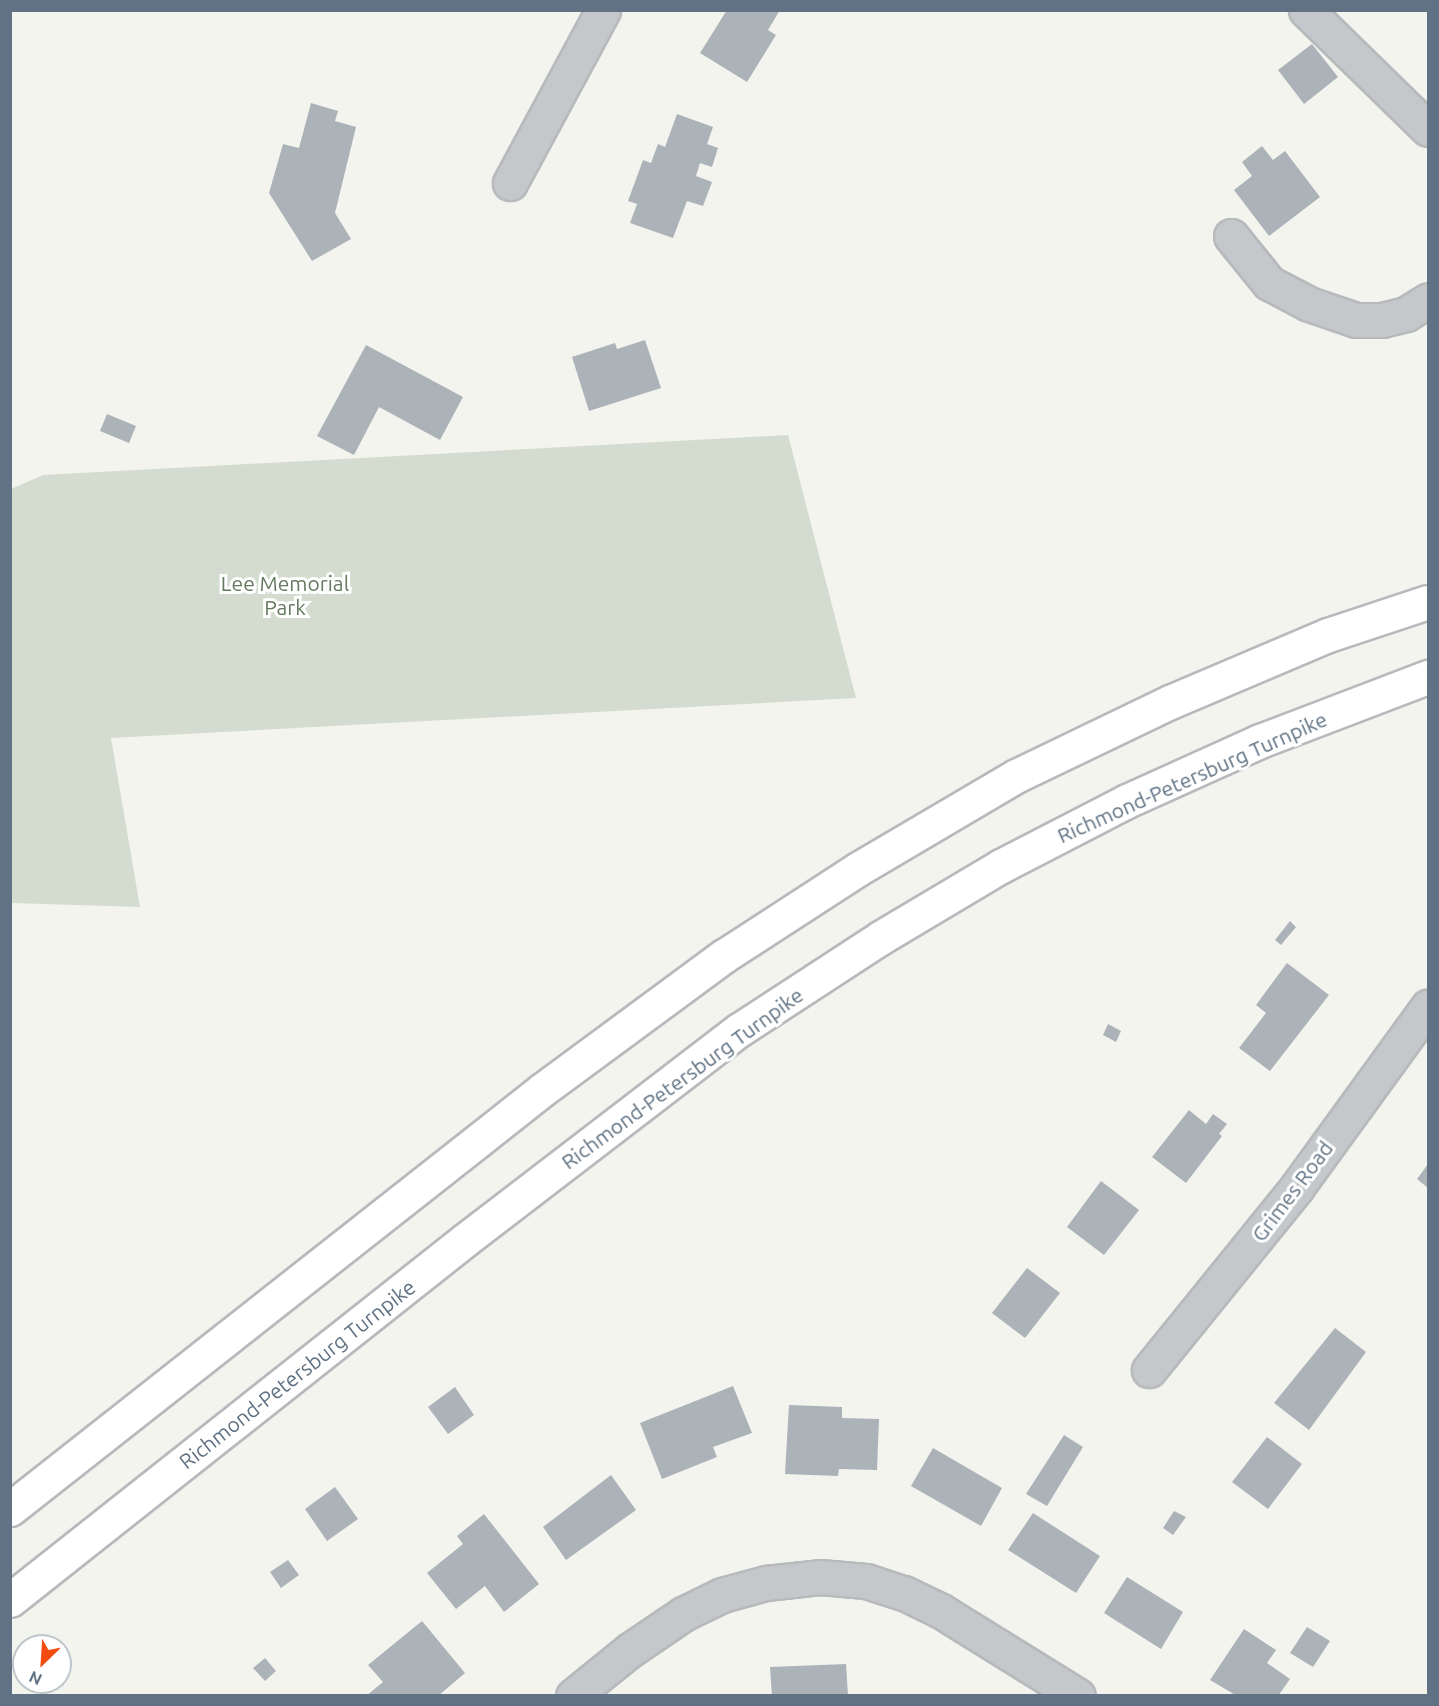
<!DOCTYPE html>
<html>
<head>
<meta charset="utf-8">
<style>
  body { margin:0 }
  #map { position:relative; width:1439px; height:1706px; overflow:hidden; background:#f4f4ef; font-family:Ubuntu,sans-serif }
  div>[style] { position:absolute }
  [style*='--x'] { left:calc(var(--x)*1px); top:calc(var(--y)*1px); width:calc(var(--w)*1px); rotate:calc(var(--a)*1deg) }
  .green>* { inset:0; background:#d4dcd0 }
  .building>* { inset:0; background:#abb2b8 }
  .roads { filter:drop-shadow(2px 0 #b7b9bc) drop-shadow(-2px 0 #b7b9bc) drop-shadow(0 2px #b7b9bc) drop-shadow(0 -2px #b7b9bc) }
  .minor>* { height:33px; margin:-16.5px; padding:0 16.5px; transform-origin:16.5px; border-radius:16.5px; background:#c5c8cb }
  .highway>* { height:33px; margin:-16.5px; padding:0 16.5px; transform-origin:16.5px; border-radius:16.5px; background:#fff }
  span { translate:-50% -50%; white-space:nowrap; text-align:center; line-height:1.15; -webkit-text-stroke:6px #fff; paint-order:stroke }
  .park-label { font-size:21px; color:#647a5f }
  .street-label { font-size:21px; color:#607283 }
  .frame { position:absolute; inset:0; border:12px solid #607283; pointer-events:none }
  .north { position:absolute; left:12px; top:1634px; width:60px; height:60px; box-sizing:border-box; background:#fff; border:2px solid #bfc7cd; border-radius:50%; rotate:205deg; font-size:16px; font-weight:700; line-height:24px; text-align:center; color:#607283 }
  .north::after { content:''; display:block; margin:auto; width:21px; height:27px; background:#f24c11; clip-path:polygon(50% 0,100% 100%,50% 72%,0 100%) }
</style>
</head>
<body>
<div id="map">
  <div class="green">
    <i style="clip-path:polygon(788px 435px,856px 698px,111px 738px,140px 907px,11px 903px,11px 489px,43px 475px)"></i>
  </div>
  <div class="building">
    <i style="clip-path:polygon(727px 10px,780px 10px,768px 30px,776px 35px,747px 82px,700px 53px)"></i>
    <i style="clip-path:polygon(1312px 44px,1338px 77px,1304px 104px,1278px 70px)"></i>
    <i style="clip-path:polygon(311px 103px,338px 111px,335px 121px,356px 127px,335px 213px,351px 239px,312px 261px,269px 193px,283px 144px,299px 148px)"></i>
    <i style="clip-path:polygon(677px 114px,713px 127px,707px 144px,718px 148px,712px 167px,700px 163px,696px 176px,712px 182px,703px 206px,687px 201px,673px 238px,630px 223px,637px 204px,628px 201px,643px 160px,651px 163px,658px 144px,665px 147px)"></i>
    <i style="clip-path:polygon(1262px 146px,1273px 160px,1285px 151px,1320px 197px,1269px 236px,1234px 190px,1252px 176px,1242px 162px)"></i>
    <i style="clip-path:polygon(645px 340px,661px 388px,589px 411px,572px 357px,615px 343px,617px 349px)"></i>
    <i style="clip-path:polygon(366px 345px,463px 397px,440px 440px,379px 407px,354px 455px,317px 436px)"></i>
    <i style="clip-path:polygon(107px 414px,136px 426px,129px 443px,100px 431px)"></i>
    <i style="clip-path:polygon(1290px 921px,1296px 927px,1281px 945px,1275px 940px)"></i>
    <i style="clip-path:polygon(1287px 963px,1329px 995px,1270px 1071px,1239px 1048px,1266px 1013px,1256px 1005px)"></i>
    <i style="clip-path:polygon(1108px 1024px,1121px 1031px,1116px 1042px,1103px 1035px)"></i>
    <i style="clip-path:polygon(1189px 1110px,1206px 1124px,1213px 1114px,1227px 1124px,1219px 1134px,1222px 1136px,1186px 1183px,1152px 1157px)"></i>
    <i style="clip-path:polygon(1428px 1164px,1428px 1188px,1417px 1179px)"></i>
    <i style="clip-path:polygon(1101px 1181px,1139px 1210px,1104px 1255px,1067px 1227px)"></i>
    <i style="clip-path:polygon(1027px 1268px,1060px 1293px,1025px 1338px,992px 1313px)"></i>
    <i style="clip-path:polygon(1335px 1328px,1366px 1352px,1309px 1430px,1274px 1403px)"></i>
    <i style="clip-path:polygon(733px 1386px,752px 1433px,713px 1447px,717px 1457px,662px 1479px,640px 1423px)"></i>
    <i style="clip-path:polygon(455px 1387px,474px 1415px,448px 1434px,428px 1407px)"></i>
    <i style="clip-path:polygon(789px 1405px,842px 1407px,842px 1418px,879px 1419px,877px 1470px,839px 1469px,838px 1476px,785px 1474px)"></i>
    <i style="clip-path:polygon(1064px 1435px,1083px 1447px,1047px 1506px,1026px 1494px)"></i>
    <i style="clip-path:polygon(1267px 1437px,1302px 1464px,1268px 1509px,1232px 1482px)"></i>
    <i style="clip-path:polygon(933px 1448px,1002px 1488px,981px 1526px,911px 1486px)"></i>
    <i style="clip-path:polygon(611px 1475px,636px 1510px,566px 1560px,543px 1527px)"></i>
    <i style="clip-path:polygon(335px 1487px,358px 1519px,327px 1541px,305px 1509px)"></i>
    <i style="clip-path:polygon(1174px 1511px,1186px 1517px,1173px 1535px,1163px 1528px)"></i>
    <i style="clip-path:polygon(1033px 1513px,1100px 1556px,1076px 1593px,1008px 1550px)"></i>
    <i style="clip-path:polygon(484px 1514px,539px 1584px,504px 1612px,485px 1586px,456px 1609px,427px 1573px,463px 1544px,457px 1536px)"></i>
    <i style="clip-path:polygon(288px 1560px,299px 1575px,281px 1588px,270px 1572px)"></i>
    <i style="clip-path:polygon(1127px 1577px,1183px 1612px,1161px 1649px,1104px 1613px)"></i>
    <i style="clip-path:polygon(422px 1621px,465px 1673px,438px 1696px,366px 1696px,383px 1682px,368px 1665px)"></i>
    <i style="clip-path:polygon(1307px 1627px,1330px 1641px,1313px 1667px,1290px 1653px)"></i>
    <i style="clip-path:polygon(1244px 1629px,1276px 1650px,1267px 1663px,1290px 1679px,1278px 1696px,1237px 1696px,1210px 1680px)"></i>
    <i style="clip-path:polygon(265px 1658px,276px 1671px,265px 1681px,253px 1668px)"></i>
    <i style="clip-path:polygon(846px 1664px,848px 1696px,772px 1696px,770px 1667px)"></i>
  </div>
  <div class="roads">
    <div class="minor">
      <i style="--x:1306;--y:10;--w:170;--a:44.3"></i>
      <i style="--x:510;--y:183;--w:196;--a:-61.7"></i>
      <i style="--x:1231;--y:236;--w:60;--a:51"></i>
      <i style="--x:1269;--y:283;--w:45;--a:27.7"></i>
      <i style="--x:1309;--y:304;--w:50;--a:18.8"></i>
      <i style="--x:1356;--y:320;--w:26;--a:0"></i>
      <i style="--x:1382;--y:320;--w:25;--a:-14"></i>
      <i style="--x:1406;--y:314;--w:26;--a:-32"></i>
      <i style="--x:1149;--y:1370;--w:235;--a:-51"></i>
      <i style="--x:1297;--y:1187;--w:223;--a:-54"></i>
      <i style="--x:573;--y:1696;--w:73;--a:-38.9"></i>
      <i style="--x:630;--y:1650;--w:64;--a:-34.2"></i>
      <i style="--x:683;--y:1614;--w:43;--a:-26"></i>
      <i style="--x:722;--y:1595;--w:46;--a:-15.3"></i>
      <i style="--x:766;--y:1583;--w:54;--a:-6.3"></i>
      <i style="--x:820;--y:1577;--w:46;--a:5"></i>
      <i style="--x:866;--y:1581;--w:40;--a:18"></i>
      <i style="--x:904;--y:1593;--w:41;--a:25.9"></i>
      <i style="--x:941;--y:1611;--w:161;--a:31.8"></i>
    </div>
    <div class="highway">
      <i style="--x:10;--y:1509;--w:677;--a:-38.22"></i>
      <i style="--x:542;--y:1090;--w:226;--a:-36.4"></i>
      <i style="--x:724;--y:956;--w:160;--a:-33"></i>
      <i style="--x:858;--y:869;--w:183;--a:-30.5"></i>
      <i style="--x:1016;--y:776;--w:171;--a:-25.7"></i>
      <i style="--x:1170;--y:702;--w:172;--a:-23"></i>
      <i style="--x:1328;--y:635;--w:105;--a:-18.3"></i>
      <i style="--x:10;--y:1600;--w:580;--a:-38.35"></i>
      <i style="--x:465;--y:1240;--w:345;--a:-37.5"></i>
      <i style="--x:739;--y:1030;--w:168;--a:-33.1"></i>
      <i style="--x:880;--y:938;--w:141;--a:-30.8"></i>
      <i style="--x:1001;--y:866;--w:142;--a:-27.3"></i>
      <i style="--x:1127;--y:801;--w:146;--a:-24.3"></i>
      <i style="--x:1260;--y:741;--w:180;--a:-20.9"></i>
    </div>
  </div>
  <div class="park-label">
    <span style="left:285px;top:595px">Lee Memorial<br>Park</span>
  </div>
  <div class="street-label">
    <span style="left:1192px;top:777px;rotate:-24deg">Richmond-Petersburg Turnpike</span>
    <span style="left:682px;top:1078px;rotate:-36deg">Richmond-Petersburg Turnpike</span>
    <span style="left:1292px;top:1191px;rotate:-53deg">Grimes Road</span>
    <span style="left:297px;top:1374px;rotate:-38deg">Richmond-Petersburg Turnpike</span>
  </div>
  <div class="frame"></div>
  <div class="north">N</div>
</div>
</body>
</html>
